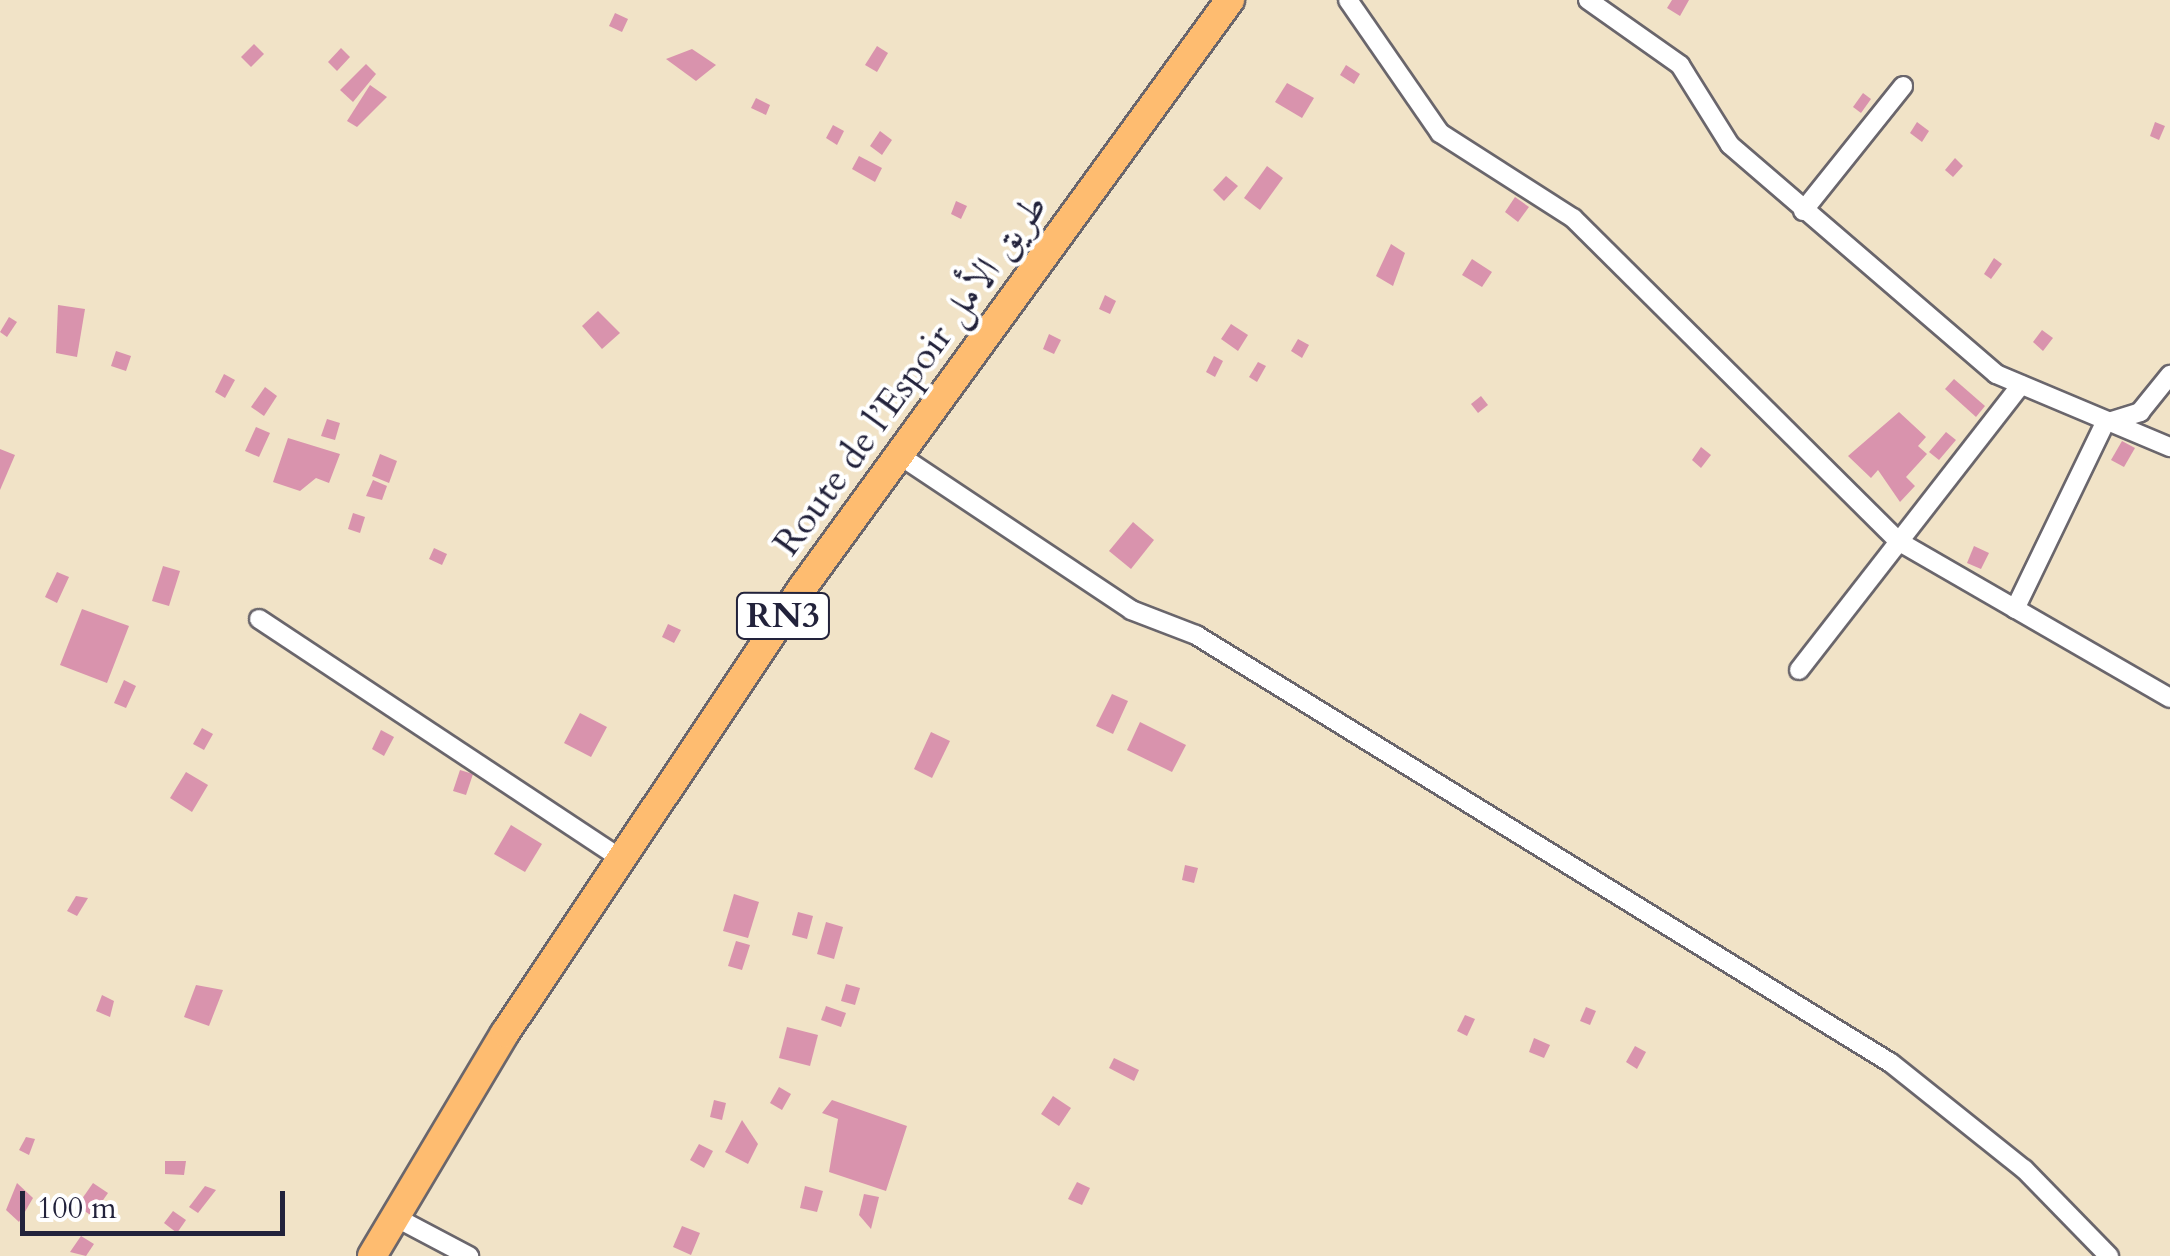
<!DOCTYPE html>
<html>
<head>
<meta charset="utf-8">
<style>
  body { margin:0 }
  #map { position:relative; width:2170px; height:1256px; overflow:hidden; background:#f1e3c7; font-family:Cardo,Amiri,serif }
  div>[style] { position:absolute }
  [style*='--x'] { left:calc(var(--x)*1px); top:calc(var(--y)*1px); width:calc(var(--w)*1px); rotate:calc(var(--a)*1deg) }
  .building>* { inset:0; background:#d993ad }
  .roads { filter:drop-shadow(2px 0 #6a666c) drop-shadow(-2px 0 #6a666c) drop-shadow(0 2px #6a666c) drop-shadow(0 -2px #6a666c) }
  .minor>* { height:18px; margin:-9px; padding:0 9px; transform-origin:9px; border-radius:9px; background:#fff }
  .trunk>* { height:28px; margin:-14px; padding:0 14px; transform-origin:14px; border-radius:14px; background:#febc70 }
  span { translate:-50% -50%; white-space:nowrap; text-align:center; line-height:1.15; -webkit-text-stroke:8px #fff; paint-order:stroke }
  .shield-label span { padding:2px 8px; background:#fff; border:2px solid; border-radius:8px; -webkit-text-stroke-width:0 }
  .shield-label { font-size:35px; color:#22223b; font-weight:700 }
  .street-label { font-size:38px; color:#22223b }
  .scale { position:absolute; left:20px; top:1191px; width:265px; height:45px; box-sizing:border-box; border:5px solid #22223b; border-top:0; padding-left:12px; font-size:30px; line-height:35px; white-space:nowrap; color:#22223b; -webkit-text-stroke:8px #fff; paint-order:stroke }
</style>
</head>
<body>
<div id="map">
  <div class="building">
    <i style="clip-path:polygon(1672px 0,1689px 0,1680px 16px,1667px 8px)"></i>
    <i style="clip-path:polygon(615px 13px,628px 19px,622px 32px,609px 26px)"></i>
    <i style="clip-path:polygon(254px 44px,264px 54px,251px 67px,241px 57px)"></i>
    <i style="clip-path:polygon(877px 46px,888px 53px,877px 72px,865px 65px)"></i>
    <i style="clip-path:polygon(341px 48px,350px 57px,337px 71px,328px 62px)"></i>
    <i style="clip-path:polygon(692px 49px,716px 65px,696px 81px,666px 59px)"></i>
    <i style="clip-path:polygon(366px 64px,376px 74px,353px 102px,340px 90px)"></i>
    <i style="clip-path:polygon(1346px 65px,1360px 74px,1354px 84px,1340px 75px)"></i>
    <i style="clip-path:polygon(1287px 83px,1314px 98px,1302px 118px,1275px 102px)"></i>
    <i style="clip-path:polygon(370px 85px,387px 97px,357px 127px,347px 121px)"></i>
    <i style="clip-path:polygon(1863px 93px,1871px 99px,1861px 113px,1853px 107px)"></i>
    <i style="clip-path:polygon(756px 98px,770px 105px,766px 115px,751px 108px)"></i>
    <i style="clip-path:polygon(1917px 122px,1929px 131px,1922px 142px,1910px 133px)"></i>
    <i style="clip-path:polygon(2155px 122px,2165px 126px,2159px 140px,2150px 136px)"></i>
    <i style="clip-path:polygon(833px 125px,844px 131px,837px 145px,826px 138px)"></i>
    <i style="clip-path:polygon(880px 131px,892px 140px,882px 155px,870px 146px)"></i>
    <i style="clip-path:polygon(859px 156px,882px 168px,875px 182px,852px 169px)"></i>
    <i style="clip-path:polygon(1955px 158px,1963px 166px,1953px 177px,1945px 170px)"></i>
    <i style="clip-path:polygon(1267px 166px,1283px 178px,1260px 210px,1244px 198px)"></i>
    <i style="clip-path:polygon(1226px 176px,1238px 186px,1224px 201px,1213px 190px)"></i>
    <i style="clip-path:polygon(1515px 197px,1529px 207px,1518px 222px,1505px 212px)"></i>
    <i style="clip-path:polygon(956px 201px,967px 206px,961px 219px,951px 214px)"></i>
    <i style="clip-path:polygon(1391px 244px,1405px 253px,1393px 286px,1376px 276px)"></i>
    <i style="clip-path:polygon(1994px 258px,2002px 264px,1991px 279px,1984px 274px)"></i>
    <i style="clip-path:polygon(1472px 259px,1492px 272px,1482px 287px,1462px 275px)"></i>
    <i style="clip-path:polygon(1105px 295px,1116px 301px,1110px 314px,1099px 309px)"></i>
    <i style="clip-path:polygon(58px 305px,85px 309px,77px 357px,56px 353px)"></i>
    <i style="clip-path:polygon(598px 311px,620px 333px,602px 349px,582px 326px)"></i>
    <i style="clip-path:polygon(9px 317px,17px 322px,7px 337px,0 332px)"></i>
    <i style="clip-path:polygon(1231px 324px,1248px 335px,1238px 351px,1221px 339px)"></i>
    <i style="clip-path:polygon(2042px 330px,2053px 338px,2043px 351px,2033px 342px)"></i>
    <i style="clip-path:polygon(1049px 334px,1061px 340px,1054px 354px,1043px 349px)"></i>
    <i style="clip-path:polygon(1298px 339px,1309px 345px,1302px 358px,1291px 351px)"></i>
    <i style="clip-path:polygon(116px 351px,131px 356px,126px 371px,111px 366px)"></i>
    <i style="clip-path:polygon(1214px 356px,1223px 361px,1215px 377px,1206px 372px)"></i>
    <i style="clip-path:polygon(1258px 362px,1266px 366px,1257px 382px,1249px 377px)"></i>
    <i style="clip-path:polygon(224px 374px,235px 380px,225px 398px,215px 392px)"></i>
    <i style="clip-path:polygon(1954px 379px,1985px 406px,1976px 417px,1945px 389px)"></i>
    <i style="clip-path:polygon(265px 387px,277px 396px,264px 416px,251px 407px)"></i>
    <i style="clip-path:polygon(1481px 396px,1488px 405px,1478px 413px,1471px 404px)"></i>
    <i style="clip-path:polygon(1899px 412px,1926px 437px,1918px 446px,1927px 454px,1906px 477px,1915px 486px,1900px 502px,1878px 470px,1871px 478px,1848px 456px)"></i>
    <i style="clip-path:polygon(327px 419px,340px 423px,335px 440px,321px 436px)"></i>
    <i style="clip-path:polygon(256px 427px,270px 433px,259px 457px,245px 451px)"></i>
    <i style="clip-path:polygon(1946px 432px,1956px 440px,1939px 460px,1929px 452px)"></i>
    <i style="clip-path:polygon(288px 438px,340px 454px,329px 483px,316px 478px,300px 491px,273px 482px)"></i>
    <i style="clip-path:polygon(2122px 441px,2135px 448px,2124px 467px,2111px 460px)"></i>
    <i style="clip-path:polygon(1701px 447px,1711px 455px,1701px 468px,1692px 460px)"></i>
    <i style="clip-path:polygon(0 449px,15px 455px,0 490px)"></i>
    <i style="clip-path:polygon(380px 454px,397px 461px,389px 483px,372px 476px)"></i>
    <i style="clip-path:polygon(373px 480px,387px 486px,382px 500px,366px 496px)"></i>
    <i style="clip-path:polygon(353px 513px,365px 517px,360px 533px,348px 529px)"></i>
    <i style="clip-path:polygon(1133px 522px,1154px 540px,1131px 569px,1109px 551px)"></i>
    <i style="clip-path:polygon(1974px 546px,1989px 553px,1981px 569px,1967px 563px)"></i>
    <i style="clip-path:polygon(434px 548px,447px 554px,442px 565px,429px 559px)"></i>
    <i style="clip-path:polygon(163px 566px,180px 571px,169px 606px,152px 601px)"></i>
    <i style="clip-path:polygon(57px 572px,69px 577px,57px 603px,45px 597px)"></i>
    <i style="clip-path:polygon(82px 609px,129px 626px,107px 683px,60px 665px)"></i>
    <i style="clip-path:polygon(668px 624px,681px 630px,674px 643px,662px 637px)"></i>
    <i style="clip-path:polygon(124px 680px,136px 686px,126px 708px,114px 703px)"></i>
    <i style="clip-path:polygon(1112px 694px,1128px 701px,1113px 734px,1096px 726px)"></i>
    <i style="clip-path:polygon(580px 713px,607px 727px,591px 757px,564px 743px)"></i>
    <i style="clip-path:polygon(1140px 722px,1186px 745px,1172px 772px,1127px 750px)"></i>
    <i style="clip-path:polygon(202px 728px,213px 734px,204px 750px,193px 744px)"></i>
    <i style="clip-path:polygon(381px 730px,394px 737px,384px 756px,372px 749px)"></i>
    <i style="clip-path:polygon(931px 732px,950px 741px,932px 778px,914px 769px)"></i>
    <i style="clip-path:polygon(460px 770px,473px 774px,466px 795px,453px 791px)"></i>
    <i style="clip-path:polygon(186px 772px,208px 785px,192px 812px,170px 798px)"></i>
    <i style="clip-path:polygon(511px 825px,542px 844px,525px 872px,494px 854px)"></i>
    <i style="clip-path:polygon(1185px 865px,1198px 868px,1194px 883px,1182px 880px)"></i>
    <i style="clip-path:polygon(734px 894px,759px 902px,748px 938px,723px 931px)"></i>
    <i style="clip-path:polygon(76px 896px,88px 898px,77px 916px,67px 911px)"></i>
    <i style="clip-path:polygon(798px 912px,813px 916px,807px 939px,792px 935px)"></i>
    <i style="clip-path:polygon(826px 922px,843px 927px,834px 959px,817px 954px)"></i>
    <i style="clip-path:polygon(736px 941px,750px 945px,742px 970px,728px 966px)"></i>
    <i style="clip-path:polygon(846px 984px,860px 988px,855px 1005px,841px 1001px)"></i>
    <i style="clip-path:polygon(196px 985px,223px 990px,209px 1026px,184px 1017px)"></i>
    <i style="clip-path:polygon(102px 995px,114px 1001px,110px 1017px,96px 1011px)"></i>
    <i style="clip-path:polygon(826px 1006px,846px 1013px,841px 1027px,821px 1020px)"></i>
    <i style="clip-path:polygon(1586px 1007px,1596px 1011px,1590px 1025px,1580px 1021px)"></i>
    <i style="clip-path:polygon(1465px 1015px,1475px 1019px,1467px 1036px,1457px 1031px)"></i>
    <i style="clip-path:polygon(787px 1027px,818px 1035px,810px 1066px,779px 1058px)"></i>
    <i style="clip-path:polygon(1534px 1038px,1550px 1045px,1544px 1058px,1529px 1052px)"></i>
    <i style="clip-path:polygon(1635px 1046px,1646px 1052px,1637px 1069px,1626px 1062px)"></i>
    <i style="clip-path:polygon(1114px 1058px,1139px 1070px,1134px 1081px,1109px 1068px)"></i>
    <i style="clip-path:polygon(779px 1087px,791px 1094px,782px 1110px,770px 1103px)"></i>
    <i style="clip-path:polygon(1053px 1096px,1071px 1108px,1059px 1126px,1041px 1114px)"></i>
    <i style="clip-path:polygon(714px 1100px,726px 1103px,722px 1120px,710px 1117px)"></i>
    <i style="clip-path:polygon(832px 1100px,907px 1126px,886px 1191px,829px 1172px,838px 1119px,822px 1113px)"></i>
    <i style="clip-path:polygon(742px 1120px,758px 1144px,748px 1164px,725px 1152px)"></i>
    <i style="clip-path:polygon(26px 1137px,35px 1139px,29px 1155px,19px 1150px)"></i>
    <i style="clip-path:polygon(699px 1144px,713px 1151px,704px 1168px,690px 1160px)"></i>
    <i style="clip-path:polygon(165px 1161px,186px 1161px,184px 1175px,165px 1174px)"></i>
    <i style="clip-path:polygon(1077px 1182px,1090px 1188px,1082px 1205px,1068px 1199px)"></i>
    <i style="clip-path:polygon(17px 1183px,33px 1198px,19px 1222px,6px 1210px)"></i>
    <i style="clip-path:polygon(93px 1183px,108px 1193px,92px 1216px,77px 1206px)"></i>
    <i style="clip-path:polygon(205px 1186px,216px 1190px,198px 1213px,189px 1207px)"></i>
    <i style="clip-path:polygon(805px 1186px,823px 1191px,817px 1212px,800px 1208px)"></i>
    <i style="clip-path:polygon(864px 1194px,879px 1197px,871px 1229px,859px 1215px)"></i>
    <i style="clip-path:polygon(173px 1211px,186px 1220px,177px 1233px,164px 1223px)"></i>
    <i style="clip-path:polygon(682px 1226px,700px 1233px,691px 1255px,673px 1247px)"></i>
    <i style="clip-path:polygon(81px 1236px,94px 1244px,86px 1256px,70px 1252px)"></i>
  </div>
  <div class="roads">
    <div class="minor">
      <i style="--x:1348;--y:0;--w:162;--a:55.3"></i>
      <i style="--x:1440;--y:133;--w:158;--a:32.6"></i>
      <i style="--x:1573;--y:218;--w:458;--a:44.8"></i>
      <i style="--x:1898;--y:541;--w:314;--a:30"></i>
      <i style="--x:1588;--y:0;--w:113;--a:35.2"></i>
      <i style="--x:1680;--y:65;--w:94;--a:58"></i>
      <i style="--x:1730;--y:145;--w:351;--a:40.7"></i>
      <i style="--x:1996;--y:374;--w:189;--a:22.8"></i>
      <i style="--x:1803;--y:211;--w:160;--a:-51.3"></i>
      <i style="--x:899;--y:455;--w:279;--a:33.7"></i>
      <i style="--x:1131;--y:610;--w:70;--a:21"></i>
      <i style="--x:1196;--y:635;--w:816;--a:31.63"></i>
      <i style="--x:1891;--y:1063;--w:170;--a:38.6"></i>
      <i style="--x:2024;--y:1169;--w:122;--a:45.7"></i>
      <i style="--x:2015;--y:609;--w:207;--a:-64.2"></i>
      <i style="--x:2105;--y:423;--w:37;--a:-17"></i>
      <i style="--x:2140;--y:412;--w:48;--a:-51"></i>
      <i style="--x:259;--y:619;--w:432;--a:33.5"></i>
      <i style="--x:1799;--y:670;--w:361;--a:-52.1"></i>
      <i style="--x:395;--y:1217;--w:84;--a:27.8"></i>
    </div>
    <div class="trunk">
      <i style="--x:372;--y:1256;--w:260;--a:-59.2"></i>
      <i style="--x:505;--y:1033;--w:536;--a:-56.25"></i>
      <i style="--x:803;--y:587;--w:726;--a:-53.97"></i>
    </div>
  </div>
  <div class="shield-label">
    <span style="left:783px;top:616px">RN3</span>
  </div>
  <div class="street-label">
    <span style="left:911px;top:375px;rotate:-54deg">Route de l’Espoir طريق الأمل</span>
  </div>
  <div class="scale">100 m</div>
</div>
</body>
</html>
